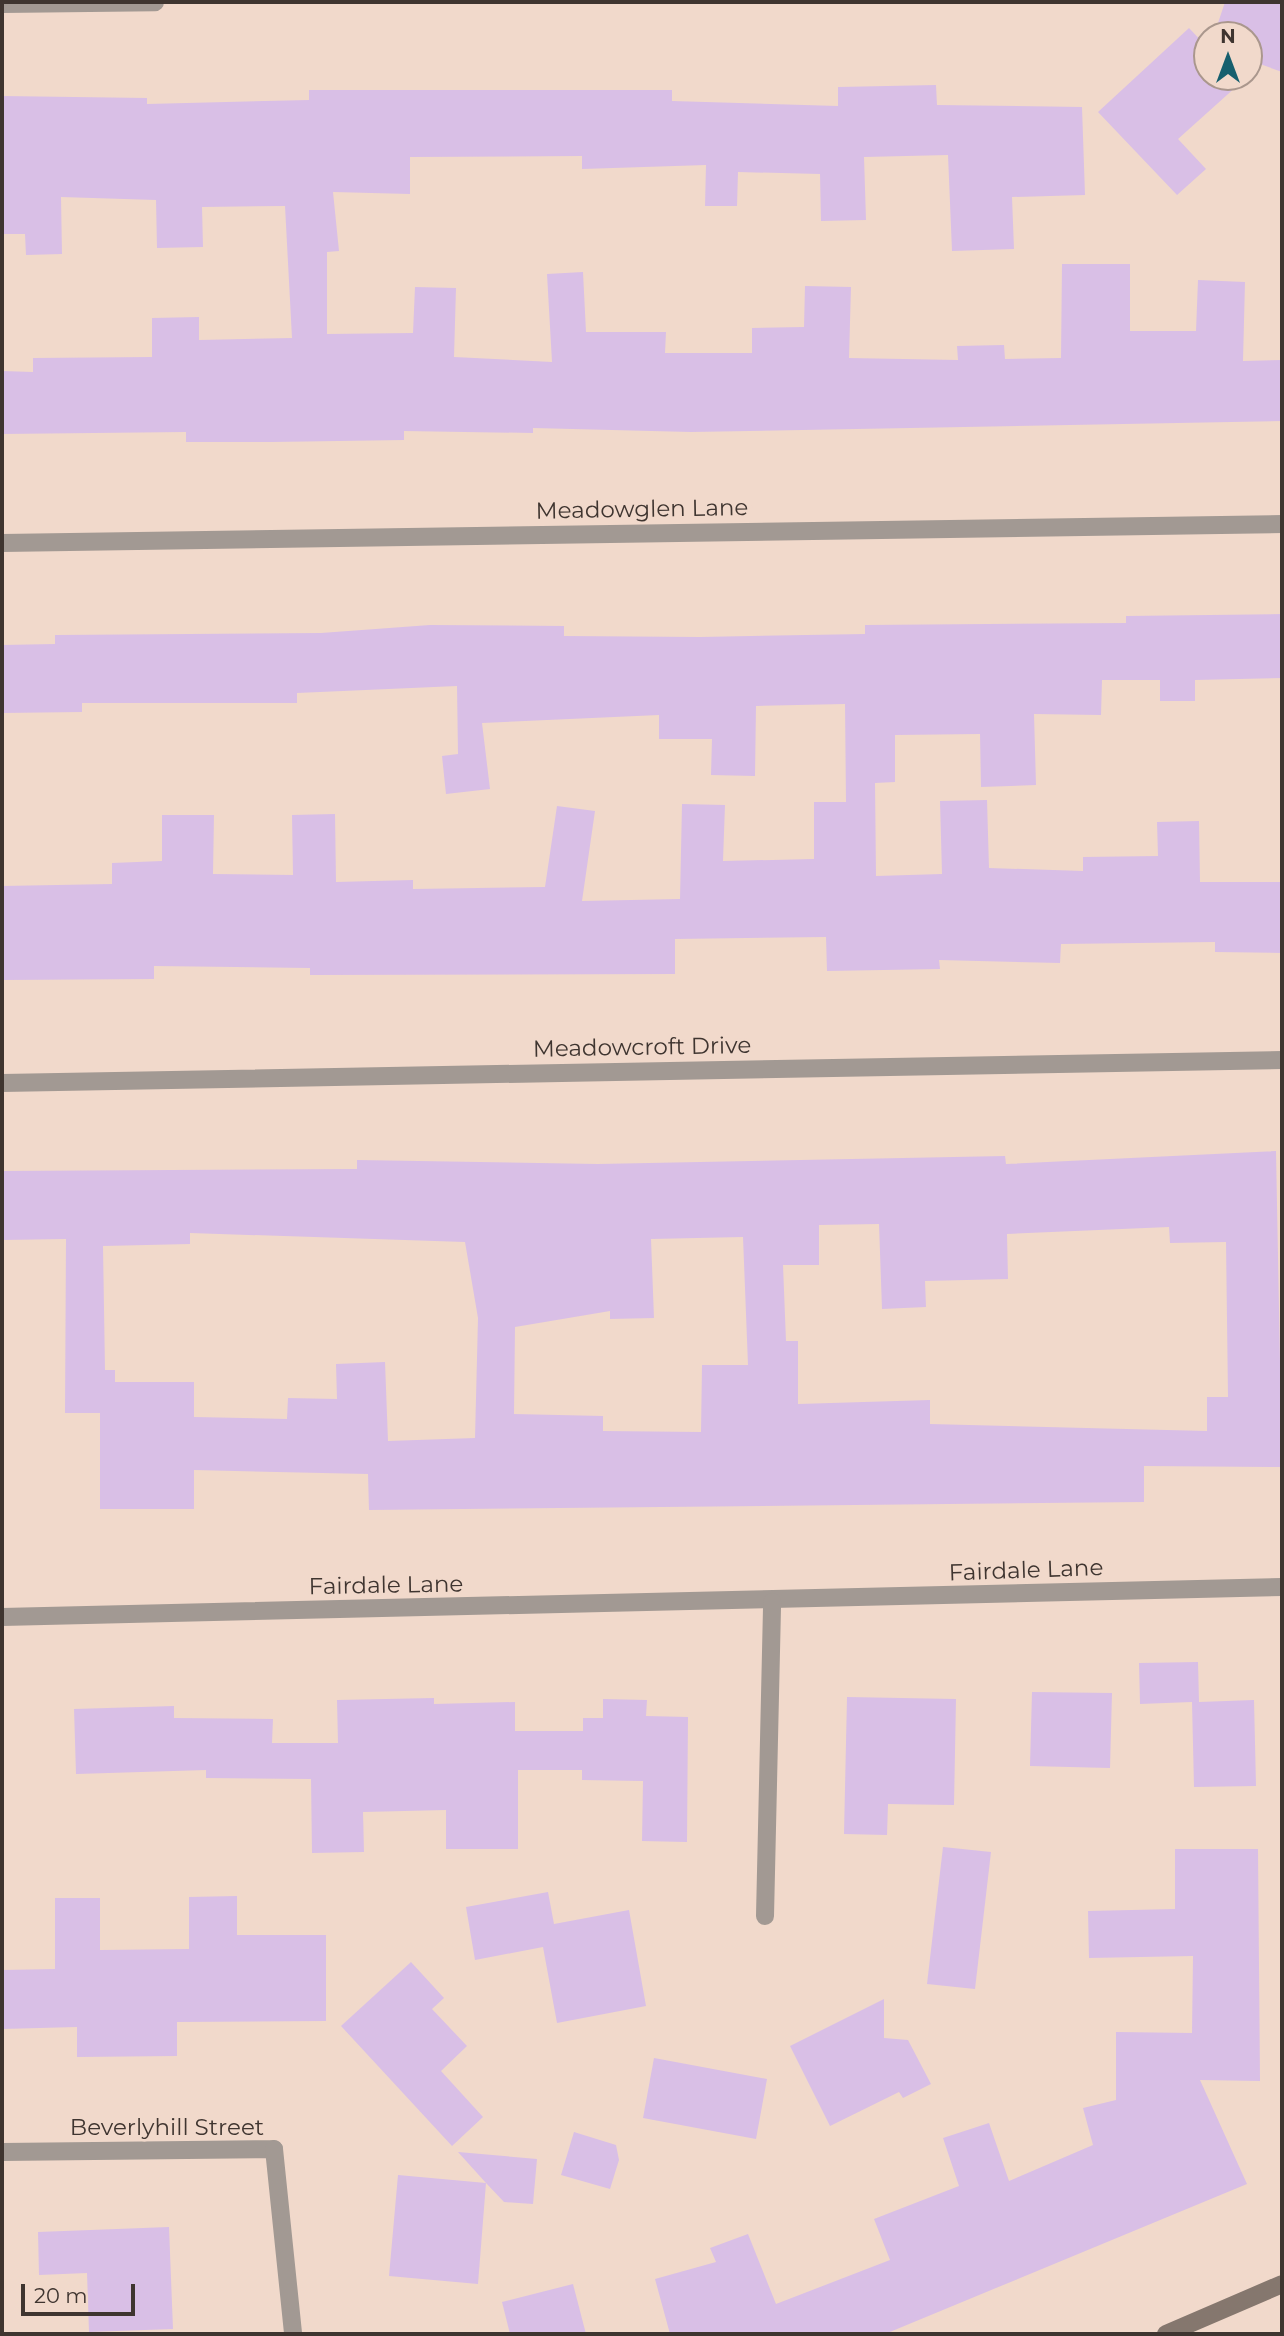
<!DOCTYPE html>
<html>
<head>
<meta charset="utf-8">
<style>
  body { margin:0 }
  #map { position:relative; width:1284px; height:2336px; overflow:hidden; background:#f1d9cb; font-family:Montserrat,sans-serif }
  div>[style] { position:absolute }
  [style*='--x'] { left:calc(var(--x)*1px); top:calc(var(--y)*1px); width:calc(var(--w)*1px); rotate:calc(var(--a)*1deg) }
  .building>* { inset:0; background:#d9bfe6 }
  .street>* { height:18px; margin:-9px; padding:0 9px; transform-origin:9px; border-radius:9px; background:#a29993 }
  .secondary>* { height:18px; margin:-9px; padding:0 9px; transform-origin:9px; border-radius:9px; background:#85776e }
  span { translate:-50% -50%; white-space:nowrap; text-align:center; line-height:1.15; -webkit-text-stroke:5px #f1d9cb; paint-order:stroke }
  .street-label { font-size:23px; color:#3f3530 }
  .frame { position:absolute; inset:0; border:4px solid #3f3530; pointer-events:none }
  .north { position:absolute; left:1193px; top:21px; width:70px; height:70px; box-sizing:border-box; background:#f1d9cb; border:2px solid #aa978d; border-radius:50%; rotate:0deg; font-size:19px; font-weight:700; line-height:28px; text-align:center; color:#3f3530 }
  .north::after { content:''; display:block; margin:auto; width:24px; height:32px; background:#165f6e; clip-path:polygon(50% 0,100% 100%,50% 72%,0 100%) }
  .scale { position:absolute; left:21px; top:2284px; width:114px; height:32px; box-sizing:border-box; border:4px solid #3f3530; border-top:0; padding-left:9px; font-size:21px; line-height:24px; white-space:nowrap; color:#3f3530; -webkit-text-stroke:5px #f1d9cb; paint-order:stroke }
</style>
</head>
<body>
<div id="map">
  <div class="building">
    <i style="clip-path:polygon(1225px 2px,1282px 2px,1282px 72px,1260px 64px,1249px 75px,1249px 35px,1214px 35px)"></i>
    <i style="clip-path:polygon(1189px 28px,1207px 47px,1207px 77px,1247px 77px,1178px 139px,1206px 169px,1177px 195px,1098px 112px)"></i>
    <i style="clip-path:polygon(936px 85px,937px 105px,1082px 107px,1085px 195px,1012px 197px,1014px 249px,952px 251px,948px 155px,864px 157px,866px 220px,821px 221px,820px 174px,738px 172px,737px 206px,705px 206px,706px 165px,582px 169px,582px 156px,410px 157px,410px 194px,333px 192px,339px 251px,327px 252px,327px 334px,413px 333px,415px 287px,456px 288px,454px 357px,552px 362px,547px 274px,583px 272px,586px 332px,666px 332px,665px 353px,752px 353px,752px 328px,804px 327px,805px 286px,851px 287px,849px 358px,958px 360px,957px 346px,1004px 345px,1005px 359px,1061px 358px,1062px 264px,1130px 264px,1130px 331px,1196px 331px,1198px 280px,1245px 282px,1243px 361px,1282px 360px,1282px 421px,691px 432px,533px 428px,533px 433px,404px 431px,404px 440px,272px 442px,186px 442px,186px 432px,2px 434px,2px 371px,33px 372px,33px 358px,152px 357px,152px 318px,199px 317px,199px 340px,292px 338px,285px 206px,202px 207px,203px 247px,157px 248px,156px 200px,61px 197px,62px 254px,26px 255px,25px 234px,2px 234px,2px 96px,147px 98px,147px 104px,309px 100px,309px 90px,672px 90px,672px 101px,838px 106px,838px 87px)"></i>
    <i style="clip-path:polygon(1282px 614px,1282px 678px,1195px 680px,1195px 701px,1160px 701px,1160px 680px,1102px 680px,1101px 715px,1034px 714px,1036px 785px,981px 787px,980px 734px,895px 735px,895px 782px,875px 783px,876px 876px,942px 874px,940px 801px,987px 800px,989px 868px,1083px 871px,1083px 857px,1158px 856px,1157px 822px,1199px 821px,1200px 882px,1282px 882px,1282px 953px,1215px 952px,1215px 942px,1061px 944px,1060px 963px,939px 960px,940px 969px,827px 971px,826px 937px,675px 939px,675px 974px,310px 975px,310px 968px,154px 966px,154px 979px,2px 980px,2px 886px,112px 884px,112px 863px,162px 861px,162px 815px,214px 815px,213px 874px,293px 875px,292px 815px,335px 814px,336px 882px,413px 880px,413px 889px,545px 887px,557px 806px,595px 811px,582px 901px,680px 899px,682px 804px,725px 805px,723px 861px,814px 859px,814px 802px,846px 802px,845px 704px,756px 706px,755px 776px,711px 775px,712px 739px,659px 739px,659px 715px,482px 723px,490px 789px,446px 794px,442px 756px,458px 754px,457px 686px,297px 693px,297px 703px,82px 703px,82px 712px,2px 713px,2px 645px,55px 644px,55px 635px,321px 633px,430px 625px,564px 626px,564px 636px,700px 637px,865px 634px,865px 625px,1126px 623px,1126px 616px)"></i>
    <i style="clip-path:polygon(evenodd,1276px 1151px,1282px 1467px,1144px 1466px,1144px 1502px,369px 1510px,368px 1474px,194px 1470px,194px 1509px,100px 1509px,100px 1413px,65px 1413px,66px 1239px,2px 1240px,2px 1171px,357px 1169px,357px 1160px,598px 1164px,1005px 1156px,1006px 1164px,1276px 1151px,879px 1224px,882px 1309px,926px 1307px,925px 1281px,1008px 1279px,1007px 1234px,1169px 1227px,1170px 1243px,1226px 1242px,1228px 1397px,1207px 1397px,1207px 1431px,930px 1424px,930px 1400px,798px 1404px,798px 1341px,786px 1341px,783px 1265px,819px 1265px,819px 1225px,879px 1224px,1276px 1151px,190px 1233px,465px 1242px,478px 1318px,475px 1438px,388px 1441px,385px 1362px,336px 1364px,337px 1399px,288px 1398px,287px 1419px,194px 1417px,194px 1382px,115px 1382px,115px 1370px,105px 1370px,103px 1246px,190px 1244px,190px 1233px,1276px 1151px,743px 1237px,748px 1365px,702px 1365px,701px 1432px,603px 1431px,603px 1416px,514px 1414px,515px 1327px,610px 1311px,610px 1319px,654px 1318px,651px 1239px,743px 1237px)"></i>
    <i style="clip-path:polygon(1198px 1662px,1199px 1702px,1254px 1700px,1256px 1786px,1194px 1787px,1192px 1702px,1140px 1704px,1139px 1663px)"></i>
    <i style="clip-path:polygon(1032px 1692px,1112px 1693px,1110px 1768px,1030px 1766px)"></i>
    <i style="clip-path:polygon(847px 1697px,956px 1699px,954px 1805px,888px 1804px,887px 1835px,844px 1834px)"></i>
    <i style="clip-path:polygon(434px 1698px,434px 1704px,515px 1702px,515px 1731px,583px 1731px,583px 1718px,603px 1718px,603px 1699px,647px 1700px,646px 1716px,688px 1717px,687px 1842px,642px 1841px,643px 1781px,582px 1780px,582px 1770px,518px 1770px,518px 1849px,446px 1849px,446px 1810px,363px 1812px,364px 1852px,312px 1853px,311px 1779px,206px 1778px,206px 1770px,76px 1774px,74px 1709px,174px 1706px,174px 1718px,273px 1719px,272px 1743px,338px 1743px,337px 1700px)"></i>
    <i style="clip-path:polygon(943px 1847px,991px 1852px,975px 1989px,927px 1984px)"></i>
    <i style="clip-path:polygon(1175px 1849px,1258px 1849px,1260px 2081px,1200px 2080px,1247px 2184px,885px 2334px,670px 2334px,655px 2279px,716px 2262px,710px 2248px,748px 2234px,776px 2304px,890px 2260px,874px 2219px,959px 2186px,943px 2138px,989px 2123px,1009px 2181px,1093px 2145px,1083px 2108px,1116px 2100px,1116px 2032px,1192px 2033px,1193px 1956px,1089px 1958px,1088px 1911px,1175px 1909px)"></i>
    <i style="clip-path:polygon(548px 1892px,554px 1924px,629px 1910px,646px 2006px,557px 2023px,543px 1947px,475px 1960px,466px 1907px)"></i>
    <i style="clip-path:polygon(237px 1896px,237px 1935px,326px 1935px,326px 2021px,177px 2022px,177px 2056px,77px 2057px,77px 2027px,2px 2029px,2px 1970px,55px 1969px,55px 1898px,100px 1898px,100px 1950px,189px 1949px,189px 1897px)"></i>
    <i style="clip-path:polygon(411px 1962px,444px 1998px,432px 2009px,467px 2046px,441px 2071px,483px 2117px,452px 2146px,341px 2026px)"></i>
    <i style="clip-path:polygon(884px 1999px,884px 2038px,908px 2040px,931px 2084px,903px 2098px,899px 2092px,830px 2126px,790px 2046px)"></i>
    <i style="clip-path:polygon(654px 2058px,767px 2079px,756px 2139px,643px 2118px)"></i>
    <i style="clip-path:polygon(574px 2132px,616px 2145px,619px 2160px,610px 2189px,561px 2175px)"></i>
    <i style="clip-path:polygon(458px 2152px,537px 2159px,533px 2204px,504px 2202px,486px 2183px,478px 2284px,389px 2276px,398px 2175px,486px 2183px)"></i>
    <i style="clip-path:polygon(169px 2227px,173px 2329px,89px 2332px,87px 2273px,39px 2275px,38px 2232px)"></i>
    <i style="clip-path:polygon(573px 2284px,586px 2334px,510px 2334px,502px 2302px)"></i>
  </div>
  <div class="street">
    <i style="--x:2;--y:4;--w:153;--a:-0.7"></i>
    <i style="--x:2;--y:543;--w:1280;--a:-0.85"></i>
    <i style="--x:2;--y:1083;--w:1280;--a:-1.03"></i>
    <i style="--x:2;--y:1617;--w:1280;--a:-1.34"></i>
    <i style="--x:765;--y:1916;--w:314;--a:-88.7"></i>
    <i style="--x:2;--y:2152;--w:272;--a:-0.6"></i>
    <i style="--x:274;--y:2149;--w:186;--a:84.1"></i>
  </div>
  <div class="secondary">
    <i style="--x:1166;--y:2334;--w:126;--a:-23.3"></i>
  </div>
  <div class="street-label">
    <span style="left:642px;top:509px;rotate:-1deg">Meadowglen Lane</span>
    <span style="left:642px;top:1047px;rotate:-1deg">Meadowcroft Drive</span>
    <span style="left:1026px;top:1570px;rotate:-2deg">Fairdale Lane</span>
    <span style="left:386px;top:1585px;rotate:-1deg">Fairdale Lane</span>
    <span style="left:167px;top:2127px">Beverlyhill Street</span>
  </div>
  <div class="frame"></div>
  <div class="north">N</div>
  <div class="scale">20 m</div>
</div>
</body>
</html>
